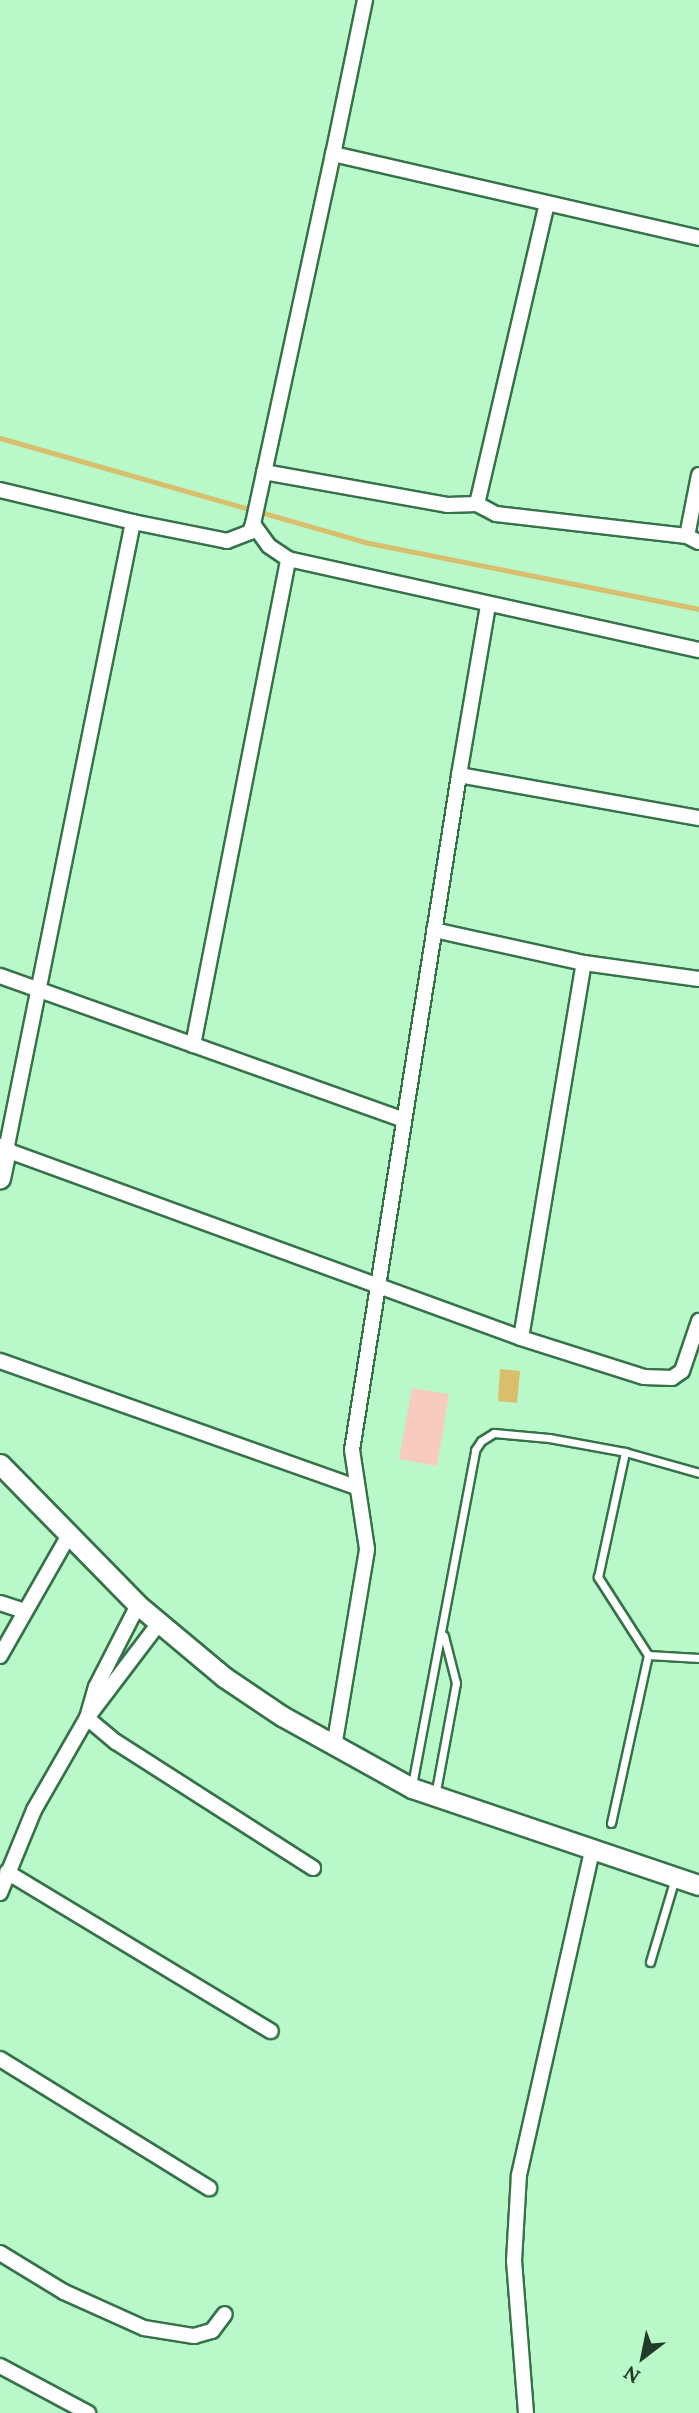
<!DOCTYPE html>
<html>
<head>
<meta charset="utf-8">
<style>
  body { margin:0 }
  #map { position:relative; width:699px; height:2413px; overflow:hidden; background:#b9f8c9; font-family:Lora,serif }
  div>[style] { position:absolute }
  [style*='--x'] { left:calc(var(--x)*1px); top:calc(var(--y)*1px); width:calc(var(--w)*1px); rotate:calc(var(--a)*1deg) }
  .green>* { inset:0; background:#f8cbc1 }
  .water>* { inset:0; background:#d9bf6c }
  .stream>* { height:5px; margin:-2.5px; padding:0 2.5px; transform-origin:2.5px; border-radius:2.5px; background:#d9bf6c }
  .roads { filter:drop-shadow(2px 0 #367249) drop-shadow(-2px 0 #367249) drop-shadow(0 2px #367249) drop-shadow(0 -2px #367249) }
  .lane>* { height:7px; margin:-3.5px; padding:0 3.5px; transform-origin:3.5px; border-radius:3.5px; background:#fff }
  .street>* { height:14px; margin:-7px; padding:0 7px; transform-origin:7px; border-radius:7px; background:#fff }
  .secondary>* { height:19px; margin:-9.5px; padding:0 9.5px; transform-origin:9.5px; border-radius:9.5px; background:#fff }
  span { translate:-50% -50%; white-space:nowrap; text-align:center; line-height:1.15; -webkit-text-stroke:5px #b9f8c9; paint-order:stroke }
  .north { position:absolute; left:608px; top:2322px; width:70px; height:70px; -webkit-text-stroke:5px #b9f8c9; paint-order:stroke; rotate:212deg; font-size:19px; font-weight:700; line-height:28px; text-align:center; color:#223c2a }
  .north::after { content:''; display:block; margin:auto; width:24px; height:32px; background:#223c2a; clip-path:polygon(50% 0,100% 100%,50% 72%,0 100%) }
</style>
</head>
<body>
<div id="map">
  <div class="green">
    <i style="clip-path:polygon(412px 1388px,449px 1394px,437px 1466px,399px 1459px)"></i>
  </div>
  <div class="water">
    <i style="clip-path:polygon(500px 1369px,520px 1371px,517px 1403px,498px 1401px)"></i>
  </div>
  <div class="stream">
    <i style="--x:0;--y:438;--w:379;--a:15.9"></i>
    <i style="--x:364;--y:542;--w:342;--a:11.3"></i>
  </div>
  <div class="roads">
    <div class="lane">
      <i style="--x:648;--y:1655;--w:51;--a:3.4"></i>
      <i style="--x:412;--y:1785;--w:341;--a:-79.3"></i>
      <i style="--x:475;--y:1450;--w:11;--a:-56"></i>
      <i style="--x:481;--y:1441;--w:15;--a:-32"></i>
      <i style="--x:494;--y:1433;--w:55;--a:5.2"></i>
      <i style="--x:549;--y:1438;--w:77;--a:10.4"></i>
      <i style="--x:625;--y:1452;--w:77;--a:15.8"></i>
      <i style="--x:435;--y:1796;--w:115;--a:-79.5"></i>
      <i style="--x:456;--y:1683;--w:49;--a:-104.3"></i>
      <i style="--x:611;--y:1823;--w:172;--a:-77.6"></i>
      <i style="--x:648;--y:1655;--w:93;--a:-122.7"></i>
      <i style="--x:598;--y:1577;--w:128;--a:-77.8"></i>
      <i style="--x:650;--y:1962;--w:88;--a:-73.4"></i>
    </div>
    <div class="street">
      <i style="--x:365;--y:0;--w:157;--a:101.7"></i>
      <i style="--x:333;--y:154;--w:376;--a:12.9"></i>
      <i style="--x:264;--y:472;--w:186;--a:10.2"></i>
      <i style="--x:447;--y:505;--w:30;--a:-2"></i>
      <i style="--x:477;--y:504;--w:21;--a:28"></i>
      <i style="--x:496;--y:514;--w:192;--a:6.6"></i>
      <i style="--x:699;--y:475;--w:62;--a:101.1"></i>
      <i style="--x:687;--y:536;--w:13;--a:27"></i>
      <i style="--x:0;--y:490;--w:137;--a:13.5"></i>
      <i style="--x:133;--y:522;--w:641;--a:101.43"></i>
      <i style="--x:6;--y:1150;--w:548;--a:20.05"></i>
      <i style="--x:521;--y:1338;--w:129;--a:17.6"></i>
      <i style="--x:644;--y:1377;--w:28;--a:2"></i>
      <i style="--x:672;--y:1378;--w:12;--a:-35"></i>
      <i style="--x:682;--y:1371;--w:53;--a:-71.2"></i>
      <i style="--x:477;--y:504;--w:308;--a:-76.9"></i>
      <i style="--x:133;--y:522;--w:96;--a:11.4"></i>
      <i style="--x:227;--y:541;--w:25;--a:-21"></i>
      <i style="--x:250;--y:532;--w:9;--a:-69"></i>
      <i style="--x:253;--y:524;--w:27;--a:54"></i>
      <i style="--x:269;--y:546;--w:23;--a:34"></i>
      <i style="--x:288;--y:559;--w:421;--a:12.5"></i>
      <i style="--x:253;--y:524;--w:379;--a:-77.8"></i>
      <i style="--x:459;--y:775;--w:172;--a:-80.3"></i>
      <i style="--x:434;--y:930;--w:154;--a:12.4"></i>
      <i style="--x:584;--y:963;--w:116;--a:7.9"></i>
      <i style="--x:0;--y:976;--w:427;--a:19.6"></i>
      <i style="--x:193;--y:1045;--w:495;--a:-78.9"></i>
      <i style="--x:521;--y:1338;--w:380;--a:-80.5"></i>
      <i style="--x:0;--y:1361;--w:378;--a:19.5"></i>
      <i style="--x:0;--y:1603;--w:25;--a:18"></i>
      <i style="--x:0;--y:1656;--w:139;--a:-60.3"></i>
      <i style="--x:87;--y:1718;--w:38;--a:40"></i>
      <i style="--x:116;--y:1742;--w:234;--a:32.6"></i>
      <i style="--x:87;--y:1718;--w:119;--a:-52.8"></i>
      <i style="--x:334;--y:1747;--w:201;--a:-80.5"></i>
      <i style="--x:367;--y:1549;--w:100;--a:-98.6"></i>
      <i style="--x:352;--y:1450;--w:683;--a:-80.99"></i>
      <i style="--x:459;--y:775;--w:244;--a:10.2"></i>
      <i style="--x:7;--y:1872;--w:308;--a:31.1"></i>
      <i style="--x:0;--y:1893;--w:90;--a:-67.7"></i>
      <i style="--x:34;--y:1810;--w:106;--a:-60.1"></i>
      <i style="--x:87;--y:1718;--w:32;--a:-74"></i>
      <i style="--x:96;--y:1687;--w:92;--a:-62.9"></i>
      <i style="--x:0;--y:2059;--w:246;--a:31.7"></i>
      <i style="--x:0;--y:2253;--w:75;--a:31.4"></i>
      <i style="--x:64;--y:2292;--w:88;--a:24.2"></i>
      <i style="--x:144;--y:2328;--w:51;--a:9.1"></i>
      <i style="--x:194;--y:2336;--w:19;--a:-16"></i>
      <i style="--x:212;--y:2331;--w:21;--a:-53"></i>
      <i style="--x:0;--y:2366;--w:100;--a:28.1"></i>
      <i style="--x:526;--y:2413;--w:152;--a:-94.5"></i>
      <i style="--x:514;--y:2261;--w:86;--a:-86.7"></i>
      <i style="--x:519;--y:2175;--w:332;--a:-77.3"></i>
    </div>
    <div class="secondary">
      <i style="--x:0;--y:1148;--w:6;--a:18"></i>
      <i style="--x:6;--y:1150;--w:29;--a:102"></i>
      <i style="--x:0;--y:1464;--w:197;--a:45.6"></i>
      <i style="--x:138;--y:1605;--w:112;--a:39.9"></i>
      <i style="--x:224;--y:1677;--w:70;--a:33.9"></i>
      <i style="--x:282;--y:1716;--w:149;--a:29"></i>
      <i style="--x:412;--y:1788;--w:303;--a:18.7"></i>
    </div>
  </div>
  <div class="north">N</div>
</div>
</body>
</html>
